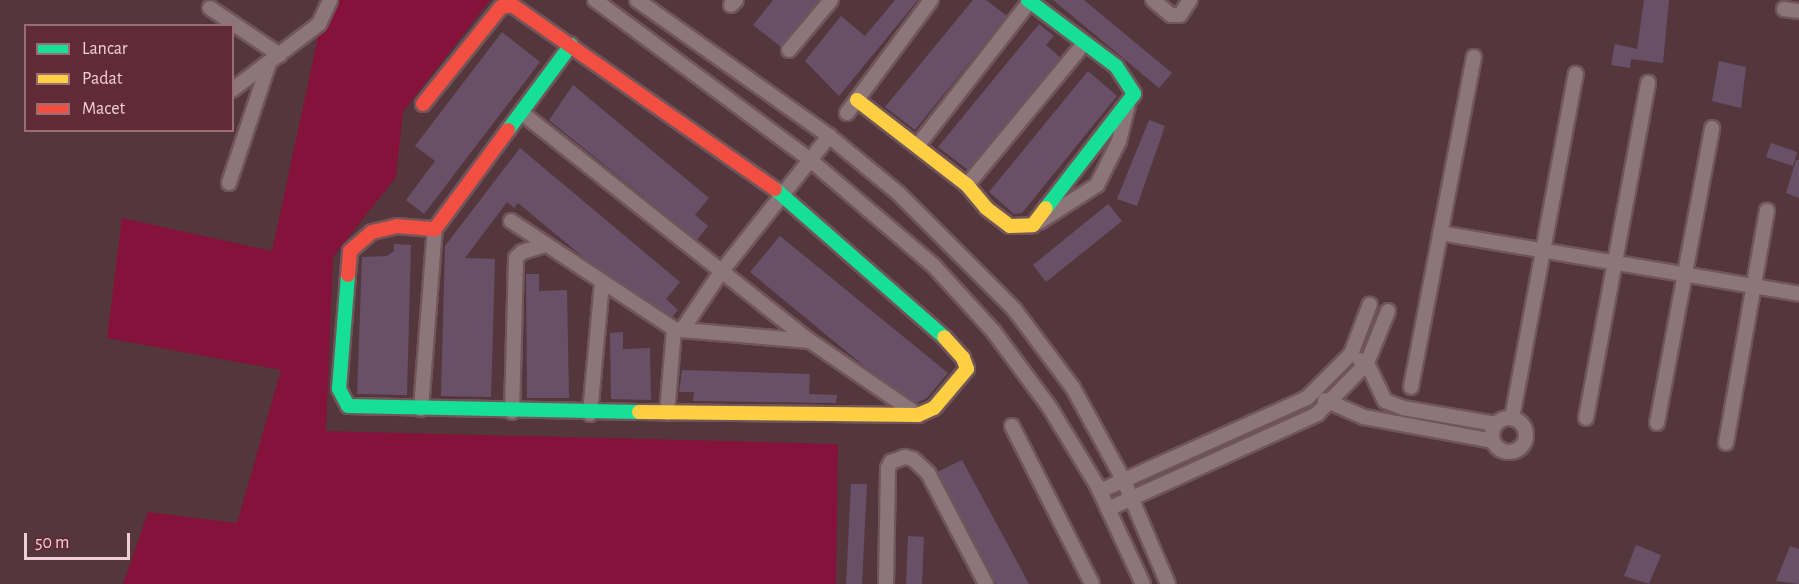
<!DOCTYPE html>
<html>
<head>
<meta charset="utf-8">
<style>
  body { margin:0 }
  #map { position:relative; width:1799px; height:584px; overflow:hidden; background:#54373d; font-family:"Alegreya Sans",sans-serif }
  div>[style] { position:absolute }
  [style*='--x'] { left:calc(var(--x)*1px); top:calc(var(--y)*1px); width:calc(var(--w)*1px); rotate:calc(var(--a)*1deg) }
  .green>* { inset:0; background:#84123a }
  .building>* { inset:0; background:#695067 }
  .roads { filter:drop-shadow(2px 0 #70555a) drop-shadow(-2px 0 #70555a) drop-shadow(0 2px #70555a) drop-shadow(0 -2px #70555a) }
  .street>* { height:14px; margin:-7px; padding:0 7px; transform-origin:7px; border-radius:7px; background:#8d7679 }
  .street>.ring { margin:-7px; padding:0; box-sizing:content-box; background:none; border:14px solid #8d7679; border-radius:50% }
  .fast>* { height:14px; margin:-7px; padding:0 7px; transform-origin:7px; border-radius:7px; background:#16e098 }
  .slow>* { height:14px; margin:-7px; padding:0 7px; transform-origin:7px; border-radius:7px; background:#ffcf43 }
  .jam>* { height:14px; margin:-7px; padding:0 7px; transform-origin:7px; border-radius:7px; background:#f24e42 }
  span { translate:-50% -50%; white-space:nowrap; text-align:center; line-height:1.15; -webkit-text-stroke:5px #602b35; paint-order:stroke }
  .legend { position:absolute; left:24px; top:24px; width:210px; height:108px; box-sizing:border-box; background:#602b35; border:2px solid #9a6c74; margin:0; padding:8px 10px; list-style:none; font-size:18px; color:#f1ced3 }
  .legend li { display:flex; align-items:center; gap:12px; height:30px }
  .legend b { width:30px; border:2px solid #9a6c74 }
  .scale { position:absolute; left:24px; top:533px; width:106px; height:27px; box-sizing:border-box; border:3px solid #f1ced3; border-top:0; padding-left:8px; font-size:18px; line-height:21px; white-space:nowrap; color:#f1ced3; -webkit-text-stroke:4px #602b35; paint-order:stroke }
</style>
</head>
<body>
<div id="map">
  <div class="green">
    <i style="clip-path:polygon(326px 0,490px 0,403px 112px,396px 177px,333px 257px,326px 431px,838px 444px,836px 584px,123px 584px,148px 512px,237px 523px,281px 370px,107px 338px,122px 218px,272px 251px)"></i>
  </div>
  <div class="building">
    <i style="clip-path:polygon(773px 0,819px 0,781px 47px,753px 25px)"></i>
    <i style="clip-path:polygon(895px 0,918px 0,839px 96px,805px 61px,841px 16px,865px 36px)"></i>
    <i style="clip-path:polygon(973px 0,986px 0,1007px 16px,915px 130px,885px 107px)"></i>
    <i style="clip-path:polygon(1053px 0,1084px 0,1172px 73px,1159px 88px)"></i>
    <i style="clip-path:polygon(1644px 0,1669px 0,1663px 63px,1631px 59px,1630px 68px,1611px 65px,1615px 44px,1637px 49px)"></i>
    <i style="clip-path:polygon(1039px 24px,1054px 36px,1046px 45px,1061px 58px,968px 170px,938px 147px)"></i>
    <i style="clip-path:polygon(502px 32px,540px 62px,424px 214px,406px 200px,435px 161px,415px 146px)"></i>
    <i style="clip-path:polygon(1719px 61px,1746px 67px,1741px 108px,1712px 101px)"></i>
    <i style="clip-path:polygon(1088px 71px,1117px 96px,1022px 213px,1014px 214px,989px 192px)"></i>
    <i style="clip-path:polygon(573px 85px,709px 198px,695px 215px,708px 226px,697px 240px,549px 120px)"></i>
    <i style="clip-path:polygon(1149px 120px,1165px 126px,1137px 206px,1117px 199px)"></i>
    <i style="clip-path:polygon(1771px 143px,1797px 152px,1793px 166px,1766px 157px)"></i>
    <i style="clip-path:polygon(520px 148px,680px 282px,666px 299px,678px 310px,672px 317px,588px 261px,518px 203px,514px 208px,507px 202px,465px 258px,495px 259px,491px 397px,441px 396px,445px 246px)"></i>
    <i style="clip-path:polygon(1796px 160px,1799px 160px,1799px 198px,1786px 193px)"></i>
    <i style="clip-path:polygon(1108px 204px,1122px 221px,1046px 282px,1033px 265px)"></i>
    <i style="clip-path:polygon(780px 236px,948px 373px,927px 398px,916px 403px,875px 375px,750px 272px)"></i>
    <i style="clip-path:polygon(394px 244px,411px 245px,407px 395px,357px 394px,362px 257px,387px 256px,394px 251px)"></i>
    <i style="clip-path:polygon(526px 274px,539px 274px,539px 291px,567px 290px,569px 398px,527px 398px)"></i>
    <i style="clip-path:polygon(623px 332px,623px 349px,650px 348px,651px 400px,611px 399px,610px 333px)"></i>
    <i style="clip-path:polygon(682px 370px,810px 374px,809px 394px,837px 395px,836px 403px,693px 401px,694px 392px,679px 392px)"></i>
    <i style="clip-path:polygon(962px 460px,1007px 543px,1029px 584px,996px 584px,937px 472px)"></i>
    <i style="clip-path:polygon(851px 484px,867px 484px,862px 584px,846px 584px)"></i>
    <i style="clip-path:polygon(908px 536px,924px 537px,922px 584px,906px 584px)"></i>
    <i style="clip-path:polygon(1636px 545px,1661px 555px,1649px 584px,1624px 576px)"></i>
    <i style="clip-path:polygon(1790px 546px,1799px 549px,1799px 584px,1776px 581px)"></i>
  </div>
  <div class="roads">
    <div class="street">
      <i style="--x:595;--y:0;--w:265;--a:36.6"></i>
      <i style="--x:808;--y:158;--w:165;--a:40.6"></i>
      <i style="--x:933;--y:265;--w:91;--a:47.7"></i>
      <i style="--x:994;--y:332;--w:94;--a:53.6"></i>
      <i style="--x:1050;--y:408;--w:90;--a:58.6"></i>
      <i style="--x:1097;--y:485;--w:109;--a:65.1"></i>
      <i style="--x:637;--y:0;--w:235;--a:35.3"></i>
      <i style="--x:829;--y:136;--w:89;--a:39.6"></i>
      <i style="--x:898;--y:193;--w:164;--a:45"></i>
      <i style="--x:1014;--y:309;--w:99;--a:53.2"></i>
      <i style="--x:1073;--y:388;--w:106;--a:61.3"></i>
      <i style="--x:1124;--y:481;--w:112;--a:66.9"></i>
      <i style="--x:1153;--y:0;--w:23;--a:40"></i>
      <i style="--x:1171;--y:15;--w:9;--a:0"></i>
      <i style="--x:1180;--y:15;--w:18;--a:-56"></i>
      <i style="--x:731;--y:5;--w:7;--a:-45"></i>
      <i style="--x:210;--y:8;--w:84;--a:33.9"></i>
      <i style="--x:1784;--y:9;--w:15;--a:8"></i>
      <i style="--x:789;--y:50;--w:65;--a:-50"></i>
      <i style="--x:232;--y:90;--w:109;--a:-37.2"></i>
      <i style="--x:319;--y:24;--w:26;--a:-65"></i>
      <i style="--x:522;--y:113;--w:367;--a:38.4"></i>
      <i style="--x:810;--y:341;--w:131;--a:34.4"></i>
      <i style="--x:847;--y:113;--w:141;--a:-53.4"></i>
      <i style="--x:918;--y:145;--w:182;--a:-52.1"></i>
      <i style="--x:229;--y:183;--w:126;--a:-71.6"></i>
      <i style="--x:967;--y:185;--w:182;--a:-50.4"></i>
      <i style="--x:511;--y:221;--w:196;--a:33.5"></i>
      <i style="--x:674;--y:329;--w:8;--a:7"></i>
      <i style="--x:682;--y:330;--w:70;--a:-56.1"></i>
      <i style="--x:721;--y:272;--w:174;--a:-51.5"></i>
      <i style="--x:1039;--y:222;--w:69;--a:-32.5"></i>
      <i style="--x:1097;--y:185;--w:49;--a:-63.4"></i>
      <i style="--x:1119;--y:141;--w:36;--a:-76"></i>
      <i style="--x:1440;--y:233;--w:364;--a:9.6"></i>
      <i style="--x:682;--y:330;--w:128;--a:4.9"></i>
      <i style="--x:1360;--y:360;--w:8;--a:23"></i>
      <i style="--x:1367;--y:363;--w:42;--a:64.7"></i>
      <i style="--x:1385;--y:401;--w:19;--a:21"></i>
      <i style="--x:1403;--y:408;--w:94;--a:9.8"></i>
      <i style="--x:1411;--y:387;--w:336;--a:-79.2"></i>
      <i style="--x:1325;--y:400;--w:43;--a:23.6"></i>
      <i style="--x:1364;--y:417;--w:131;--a:10.5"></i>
      <i style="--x:421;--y:409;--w:181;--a:-85.6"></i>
      <i style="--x:512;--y:412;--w:154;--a:-88.5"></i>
      <i style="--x:516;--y:258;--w:8;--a:-45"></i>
      <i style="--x:522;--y:252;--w:24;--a:-17"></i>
      <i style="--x:667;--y:413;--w:84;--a:-85.2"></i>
      <i style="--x:590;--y:414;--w:133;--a:-84.8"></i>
      <i class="ring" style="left:1492px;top:418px;width:20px;height:20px"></i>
      <i style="--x:1512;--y:418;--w:350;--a:-79.5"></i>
      <i style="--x:1586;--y:418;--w:341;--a:-79.5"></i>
      <i style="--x:1657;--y:423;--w:300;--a:-79.4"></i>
      <i style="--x:1012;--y:426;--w:177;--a:63.1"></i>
      <i style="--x:1726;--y:443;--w:236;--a:-80"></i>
      <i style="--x:1100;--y:491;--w:227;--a:-24.2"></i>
      <i style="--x:1307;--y:398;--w:62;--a:-45"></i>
      <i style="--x:1351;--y:354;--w:53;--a:-69.2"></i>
      <i style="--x:1108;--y:509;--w:230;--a:-24.4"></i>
      <i style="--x:1317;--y:414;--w:71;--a:-45.6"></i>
      <i style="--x:1367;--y:363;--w:56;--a:-68"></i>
      <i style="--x:886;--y:584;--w:116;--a:-89"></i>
      <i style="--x:888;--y:468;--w:7;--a:-63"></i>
      <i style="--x:891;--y:462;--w:15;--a:-20"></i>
      <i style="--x:905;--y:457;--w:8;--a:14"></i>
      <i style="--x:913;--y:459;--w:21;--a:43"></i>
      <i style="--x:928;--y:473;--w:125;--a:62.4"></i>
    </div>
    <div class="fast">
      <i style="--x:1028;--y:0;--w:110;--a:36.9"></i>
      <i style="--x:1116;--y:66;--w:33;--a:57"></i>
      <i style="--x:1134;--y:94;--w:144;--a:127.7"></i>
      <i style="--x:508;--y:130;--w:106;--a:-53.5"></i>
      <i style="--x:775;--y:189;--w:225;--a:41.2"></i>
      <i style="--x:348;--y:275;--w:114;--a:94.5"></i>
      <i style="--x:339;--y:389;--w:19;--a:62"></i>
      <i style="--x:348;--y:406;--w:291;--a:1.2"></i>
    </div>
    <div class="slow">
      <i style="--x:857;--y:100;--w:139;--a:37.7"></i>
      <i style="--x:967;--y:185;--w:30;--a:50"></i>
      <i style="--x:986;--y:208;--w:30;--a:37"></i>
      <i style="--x:1010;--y:226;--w:23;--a:-2"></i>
      <i style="--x:1033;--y:225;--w:21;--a:-53"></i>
      <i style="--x:639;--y:412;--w:279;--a:0.6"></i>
      <i style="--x:918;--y:415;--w:17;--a:-24"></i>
      <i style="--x:934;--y:408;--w:51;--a:-49.8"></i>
      <i style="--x:967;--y:369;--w:12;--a:-110"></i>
      <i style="--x:963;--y:358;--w:28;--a:-132"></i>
    </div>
    <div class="jam">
      <i style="--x:423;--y:104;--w:124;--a:-51.2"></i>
      <i style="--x:501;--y:7;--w:11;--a:-10"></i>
      <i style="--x:512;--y:5;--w:321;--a:35"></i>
      <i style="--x:348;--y:275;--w:24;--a:-85"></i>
      <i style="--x:350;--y:251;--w:29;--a:-41"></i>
      <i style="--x:372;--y:232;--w:26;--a:-13"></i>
      <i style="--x:397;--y:226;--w:38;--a:5"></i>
      <i style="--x:435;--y:229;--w:123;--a:-53.6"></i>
    </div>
  </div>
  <ul class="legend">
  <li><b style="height:8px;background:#16e098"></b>Lancar</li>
  <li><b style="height:8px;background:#ffcf43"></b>Padat</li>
  <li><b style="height:8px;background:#f24e42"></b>Macet</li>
  </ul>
  <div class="scale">50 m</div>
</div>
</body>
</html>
